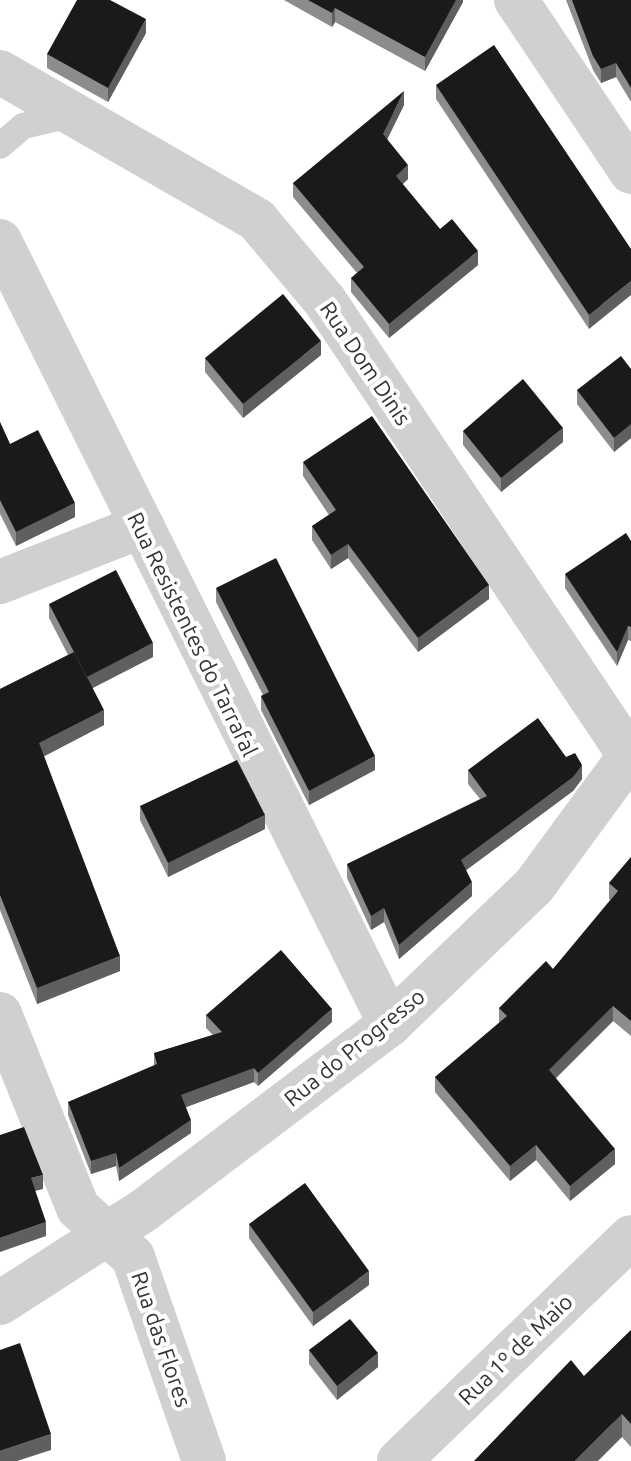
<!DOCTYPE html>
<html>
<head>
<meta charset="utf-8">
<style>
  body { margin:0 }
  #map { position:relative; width:631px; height:1461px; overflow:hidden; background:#fff; font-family:Ubuntu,sans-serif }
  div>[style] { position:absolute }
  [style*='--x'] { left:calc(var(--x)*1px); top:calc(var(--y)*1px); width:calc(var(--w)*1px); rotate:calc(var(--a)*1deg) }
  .service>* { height:26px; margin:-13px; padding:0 13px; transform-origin:13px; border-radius:13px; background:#d0d0d0 }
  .minor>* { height:44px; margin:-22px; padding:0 22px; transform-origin:22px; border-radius:22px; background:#d0d0d0 }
  .wall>* { inset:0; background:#8c8c8c }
  .shaded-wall>* { inset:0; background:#5f5f5f }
  .building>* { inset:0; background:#1a1a1a }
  span { translate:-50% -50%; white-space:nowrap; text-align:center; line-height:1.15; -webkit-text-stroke:8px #fff; paint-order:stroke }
  .street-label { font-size:22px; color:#333 }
</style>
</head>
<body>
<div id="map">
  <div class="service">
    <i style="--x:0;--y:146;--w:30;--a:-41"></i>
    <i style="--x:23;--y:126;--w:53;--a:-13"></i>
  </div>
  <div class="minor">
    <i style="--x:516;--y:0;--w:207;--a:56.2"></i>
    <i style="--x:0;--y:72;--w:297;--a:29.9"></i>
    <i style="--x:257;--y:220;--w:106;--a:50"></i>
    <i style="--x:325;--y:301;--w:550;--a:56.19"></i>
    <i style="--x:0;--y:241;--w:875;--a:63.52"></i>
    <i style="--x:0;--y:582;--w:153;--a:-21.5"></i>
    <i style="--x:0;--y:1014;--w:209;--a:68.1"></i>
    <i style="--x:78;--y:1208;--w:74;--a:41.7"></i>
    <i style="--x:133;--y:1257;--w:216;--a:70.8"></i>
    <i style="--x:0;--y:1303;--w:170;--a:-32.8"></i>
    <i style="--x:143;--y:1211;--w:310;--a:-37.1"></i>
    <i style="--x:390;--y:1024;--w:199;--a:-43.8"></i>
    <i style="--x:534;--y:886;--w:164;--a:-53.7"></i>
    <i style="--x:399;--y:1461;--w:322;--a:-44"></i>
  </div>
  <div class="wall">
    <i style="clip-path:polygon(284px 0,463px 0,463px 2px,425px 71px,335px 22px,332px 27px)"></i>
    <i style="clip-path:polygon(566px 0,631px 0,631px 102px,616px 77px,601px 83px,593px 70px)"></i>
    <i style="clip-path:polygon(146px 33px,108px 102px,47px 68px,47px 54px)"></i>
    <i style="clip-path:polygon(436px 85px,631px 249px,589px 329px,436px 99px)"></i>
    <i style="clip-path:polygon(404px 105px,387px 139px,408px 179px,403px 184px,440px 229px,478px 265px,389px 338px,351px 292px,351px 278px,357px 273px,293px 197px,293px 183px)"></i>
    <i style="clip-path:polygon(321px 355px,243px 418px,205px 372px,205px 358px)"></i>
    <i style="clip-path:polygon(631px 369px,631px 438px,614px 452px,577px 404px,577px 390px)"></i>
    <i style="clip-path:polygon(0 422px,10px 444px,75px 517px,16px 546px,0 514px)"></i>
    <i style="clip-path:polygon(463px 431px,563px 442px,501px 492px,463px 445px)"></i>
    <i style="clip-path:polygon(303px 462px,489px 599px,418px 652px,348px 558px,331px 569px,312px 540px,312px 526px,329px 515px,303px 476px)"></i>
    <i style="clip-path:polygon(631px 541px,631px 641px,628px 640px,617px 666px,565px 588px,565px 574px)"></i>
    <i style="clip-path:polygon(216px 588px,375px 770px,309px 805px,261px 710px,261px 696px,263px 695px,216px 602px)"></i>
    <i style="clip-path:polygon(49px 604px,153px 657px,92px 688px,104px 725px,44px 756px,120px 971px,37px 1004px,0 910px,0 689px,68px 655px,49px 618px)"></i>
    <i style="clip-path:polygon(468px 770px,582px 779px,573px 791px,466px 870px,472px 896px,399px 959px,384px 922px,371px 930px,347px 878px,347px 864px,480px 799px,468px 784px)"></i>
    <i style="clip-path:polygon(140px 806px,265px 829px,168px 877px,140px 820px)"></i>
    <i style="clip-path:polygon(631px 857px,631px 1036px,613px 1021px,556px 1078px,615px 1164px,570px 1201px,536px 1160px,510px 1181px,435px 1092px,435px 1077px,499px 1023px,499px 1008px,553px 969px,610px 900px,609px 899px,609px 883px)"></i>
    <i style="clip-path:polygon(206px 1015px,332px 1022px,258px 1086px,254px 1082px,186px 1107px,191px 1133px,119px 1181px,116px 1166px,91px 1174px,68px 1115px,68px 1102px,154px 1066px,154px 1053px,213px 1035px,206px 1028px)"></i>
    <i style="clip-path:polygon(249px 1224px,369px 1285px,313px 1326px,249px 1238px)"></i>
    <i style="clip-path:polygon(631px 1330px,631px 1447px,622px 1437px,584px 1376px)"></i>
    <i style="clip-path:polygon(309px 1350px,378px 1367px,337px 1400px,309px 1364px)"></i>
  </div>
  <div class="shaded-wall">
    <i style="clip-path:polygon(456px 0,463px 0,463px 2px,425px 71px,425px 57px)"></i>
    <i style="clip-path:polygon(335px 8px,335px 22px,332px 27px,332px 13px)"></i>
    <i style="clip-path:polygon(146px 19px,146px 33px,108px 102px,108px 88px)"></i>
    <i style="clip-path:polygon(616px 63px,616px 77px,601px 83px,601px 69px)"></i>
    <i style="clip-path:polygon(404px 91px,404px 105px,383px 148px,383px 134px)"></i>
    <i style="clip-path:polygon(408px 165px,408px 179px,396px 190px,396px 176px)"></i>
    <i style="clip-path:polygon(478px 251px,478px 265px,389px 338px,389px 324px)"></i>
    <i style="clip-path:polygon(631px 281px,631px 295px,589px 329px,589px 315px)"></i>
    <i style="clip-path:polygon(321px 341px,321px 355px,243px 418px,243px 404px)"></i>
    <i style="clip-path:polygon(631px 424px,631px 438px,614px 452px,614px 438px)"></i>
    <i style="clip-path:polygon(563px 428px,563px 442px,501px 492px,501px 478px)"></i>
    <i style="clip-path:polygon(75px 503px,75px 517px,16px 546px,16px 532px)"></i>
    <i style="clip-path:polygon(348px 544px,348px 558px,331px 569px,331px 555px)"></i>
    <i style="clip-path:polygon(489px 585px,489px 599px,418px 652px,418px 638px)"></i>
    <i style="clip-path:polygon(628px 626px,628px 640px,617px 666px,617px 652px)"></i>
    <i style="clip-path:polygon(153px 643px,153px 657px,87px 691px,87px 677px)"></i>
    <i style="clip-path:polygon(104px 710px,104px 725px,39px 759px,39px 743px)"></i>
    <i style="clip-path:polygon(375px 756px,375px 770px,309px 805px,309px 791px)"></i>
    <i style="clip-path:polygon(582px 765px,582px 779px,573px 791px,461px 874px,461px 860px)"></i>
    <i style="clip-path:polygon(265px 815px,265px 829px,168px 877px,168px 863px)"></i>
    <i style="clip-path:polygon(472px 882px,472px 896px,399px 959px,399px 945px)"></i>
    <i style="clip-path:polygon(384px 908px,384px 922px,371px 930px,371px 916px)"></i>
    <i style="clip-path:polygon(120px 956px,120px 971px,37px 1004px,37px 988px)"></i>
    <i style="clip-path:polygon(613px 1006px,613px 1021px,549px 1085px,549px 1070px)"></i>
    <i style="clip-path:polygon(332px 1009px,332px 1022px,258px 1086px,258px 1073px)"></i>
    <i style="clip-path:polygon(254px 1068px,254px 1082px,181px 1109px,181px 1095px)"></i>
    <i style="clip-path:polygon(191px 1120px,191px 1133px,119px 1181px,119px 1168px)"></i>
    <i style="clip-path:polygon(536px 1145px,536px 1160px,510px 1181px,510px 1166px)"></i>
    <i style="clip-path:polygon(615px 1149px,615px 1164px,570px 1201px,570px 1186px)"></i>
    <i style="clip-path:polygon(116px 1153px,116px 1166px,91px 1174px,91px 1161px)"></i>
    <i style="clip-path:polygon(43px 1175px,43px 1189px,31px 1192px,31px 1178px)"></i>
    <i style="clip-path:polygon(46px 1222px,46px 1236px,0 1252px,0 1238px)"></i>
    <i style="clip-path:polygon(369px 1271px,369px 1285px,313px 1326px,313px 1312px)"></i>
    <i style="clip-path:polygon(378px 1353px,378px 1367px,337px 1400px,337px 1386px)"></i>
    <i style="clip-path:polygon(622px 1414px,622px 1437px,598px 1461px,575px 1461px)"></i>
    <i style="clip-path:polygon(51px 1434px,51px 1450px,17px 1461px,0 1461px,0 1451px)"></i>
  </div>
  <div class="building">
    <i style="clip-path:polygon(77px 0,110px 0,146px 19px,108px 88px,47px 54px)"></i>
    <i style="clip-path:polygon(308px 0,456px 0,425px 57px,335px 8px,332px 13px)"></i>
    <i style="clip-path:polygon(572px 0,631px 0,631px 88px,616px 63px,601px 69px,593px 56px)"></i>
    <i style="clip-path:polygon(494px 45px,631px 249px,631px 281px,589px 315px,436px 85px)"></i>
    <i style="clip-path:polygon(404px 91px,383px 134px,408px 165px,396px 176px,440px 229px,452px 219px,478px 251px,389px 324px,351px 278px,364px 267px,293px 183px)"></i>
    <i style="clip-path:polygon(283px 294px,321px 341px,243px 404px,205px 358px)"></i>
    <i style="clip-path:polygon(621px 356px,631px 369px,631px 424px,614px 438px,577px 390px)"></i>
    <i style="clip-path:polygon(523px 379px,563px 428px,501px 478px,463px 431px)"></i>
    <i style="clip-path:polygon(372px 416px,489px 585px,418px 638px,348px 544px,331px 555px,312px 526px,336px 510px,303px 462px)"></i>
    <i style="clip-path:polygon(0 422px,10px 444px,38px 430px,75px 503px,16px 532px,0 500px)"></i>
    <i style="clip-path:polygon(626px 533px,631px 541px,631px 627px,628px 626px,617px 652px,565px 574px)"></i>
    <i style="clip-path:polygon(276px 558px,375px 756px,309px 791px,261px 696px,269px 692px,216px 588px)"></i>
    <i style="clip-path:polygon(116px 570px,153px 643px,87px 677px,49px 604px)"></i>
    <i style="clip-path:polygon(74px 652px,104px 710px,39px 743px,120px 956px,37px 988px,0 895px,0 689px)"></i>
    <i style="clip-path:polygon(538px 718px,566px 757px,575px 753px,582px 765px,573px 777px,461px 860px,472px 882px,399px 945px,384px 908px,371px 916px,347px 864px,487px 796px,468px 770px)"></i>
    <i style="clip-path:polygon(237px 760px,265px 815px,168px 863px,140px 806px)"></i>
    <i style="clip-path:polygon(631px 857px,631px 1021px,613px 1006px,549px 1070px,615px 1149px,570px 1186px,536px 1145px,510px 1166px,435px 1077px,507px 1016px,499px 1008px,546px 961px,553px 969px,618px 891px,609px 883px)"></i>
    <i style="clip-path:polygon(281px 950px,332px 1009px,258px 1073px,254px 1068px,181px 1095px,191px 1120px,119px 1168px,116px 1153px,91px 1161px,68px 1102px,157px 1064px,154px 1053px,222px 1032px,206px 1015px)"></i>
    <i style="clip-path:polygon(24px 1127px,43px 1175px,31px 1178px,46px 1222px,0 1238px,0 1135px)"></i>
    <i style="clip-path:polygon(305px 1183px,369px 1271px,313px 1312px,249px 1224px)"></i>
    <i style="clip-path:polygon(350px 1319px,378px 1353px,337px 1386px,309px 1350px)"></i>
    <i style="clip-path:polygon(631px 1330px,631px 1424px,622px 1414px,575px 1461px,474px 1461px,571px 1360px,584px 1376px)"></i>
    <i style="clip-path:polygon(20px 1343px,51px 1434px,0 1451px,0 1350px)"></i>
  </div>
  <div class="street-label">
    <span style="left:366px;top:363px;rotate:56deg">Rua Dom Dinis</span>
    <span style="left:193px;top:634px;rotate:64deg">Rua Resistentes do Tarrafal</span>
    <span style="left:354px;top:1047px;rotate:-39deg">Rua do Progresso</span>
    <span style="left:162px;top:1339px;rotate:71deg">Rua das Flores</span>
    <span style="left:515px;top:1349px;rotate:-44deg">Rua 1º de Maio</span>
  </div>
</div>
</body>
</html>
